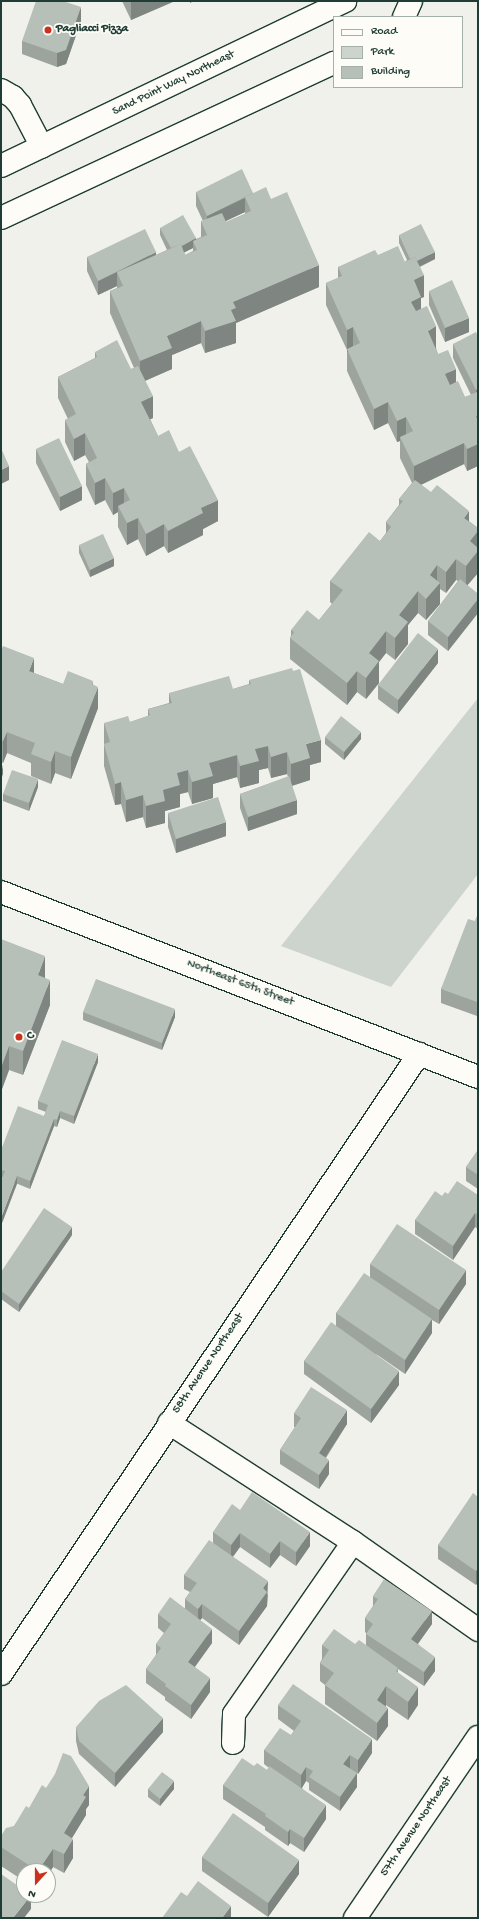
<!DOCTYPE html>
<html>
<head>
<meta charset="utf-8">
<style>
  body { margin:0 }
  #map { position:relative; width:479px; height:1919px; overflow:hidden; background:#f0f1eb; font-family:"Gochi Hand",sans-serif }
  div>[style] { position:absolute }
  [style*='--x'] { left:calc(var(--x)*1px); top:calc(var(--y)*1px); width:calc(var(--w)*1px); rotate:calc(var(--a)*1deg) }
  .green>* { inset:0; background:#cdd3cd }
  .roads { filter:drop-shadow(1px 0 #1f3d34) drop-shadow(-1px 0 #1f3d34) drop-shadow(0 1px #1f3d34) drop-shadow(0 -1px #1f3d34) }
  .minor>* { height:22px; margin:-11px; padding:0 11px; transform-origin:11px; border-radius:11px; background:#fdfcf7 }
  .major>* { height:22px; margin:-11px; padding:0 11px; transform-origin:11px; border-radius:11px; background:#fdfcf7 }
  .wall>* { inset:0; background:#9da49e }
  .shaded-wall>* { inset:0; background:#7f8681 }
  .building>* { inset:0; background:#b6bfb8 }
  .dots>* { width:11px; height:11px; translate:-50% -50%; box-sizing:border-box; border:2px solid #fdfcf7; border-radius:50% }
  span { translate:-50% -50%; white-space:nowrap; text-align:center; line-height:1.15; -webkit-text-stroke:3.5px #fdfcf7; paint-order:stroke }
  .poi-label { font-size:12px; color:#1f3d34; font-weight:700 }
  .left { translate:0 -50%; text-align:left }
  .street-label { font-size:12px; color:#1f3d34 }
  .frame { position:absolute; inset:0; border:2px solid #1f3d34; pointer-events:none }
  .legend { position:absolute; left:333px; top:16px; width:130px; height:72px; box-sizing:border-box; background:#fdfcf7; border:1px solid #a4b0a9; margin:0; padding:5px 7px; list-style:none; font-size:12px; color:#1f3d34 }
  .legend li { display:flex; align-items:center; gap:8px; height:20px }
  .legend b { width:20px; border:1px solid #a4b0a9 }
  .north { position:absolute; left:16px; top:1863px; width:40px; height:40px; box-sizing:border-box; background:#fdfcf7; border:1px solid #a4b0a9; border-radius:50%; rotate:201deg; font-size:11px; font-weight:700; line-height:16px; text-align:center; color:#1f3d34 }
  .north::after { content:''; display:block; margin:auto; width:14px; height:18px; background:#c8321e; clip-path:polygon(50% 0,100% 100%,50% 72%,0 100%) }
</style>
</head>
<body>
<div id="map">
  <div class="green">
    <i style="clip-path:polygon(478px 698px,478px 874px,391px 987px,281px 946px)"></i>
  </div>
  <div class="roads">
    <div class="minor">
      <i style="--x:1;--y:90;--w:14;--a:30"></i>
      <i style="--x:13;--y:97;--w:11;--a:49"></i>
      <i style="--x:20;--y:105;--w:47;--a:62.4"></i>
      <i style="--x:169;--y:1423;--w:219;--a:32.9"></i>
      <i style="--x:353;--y:1542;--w:153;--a:35.1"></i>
      <i style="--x:1;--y:1674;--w:748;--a:-56.01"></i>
      <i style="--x:233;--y:1743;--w:29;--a:-88"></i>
      <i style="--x:234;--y:1714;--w:209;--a:-55.3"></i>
      <i style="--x:355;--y:1918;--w:219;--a:-55.8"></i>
    </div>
    <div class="major">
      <i style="--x:404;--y:17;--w:17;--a:-66"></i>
      <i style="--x:1;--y:166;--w:382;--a:-25.6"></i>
      <i style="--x:1;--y:218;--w:367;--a:-25"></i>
      <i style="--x:1;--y:892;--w:512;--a:21.2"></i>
    </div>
  </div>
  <div class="wall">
    <i style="clip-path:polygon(122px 1px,175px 1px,131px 20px)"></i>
    <i style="clip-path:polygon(81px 21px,66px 64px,57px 67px,22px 54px,22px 41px)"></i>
    <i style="clip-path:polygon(evenodd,196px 192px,253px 193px,271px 199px,319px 287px,236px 323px,236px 343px,205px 353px,201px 343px,172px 355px,172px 369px,145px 381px,153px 418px,150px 419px,158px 436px,179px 452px,218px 521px,203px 529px,203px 535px,168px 553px,164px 546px,146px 556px,138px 539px,127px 545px,118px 527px,118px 512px,113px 515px,105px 500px,95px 505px,86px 485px,86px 464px,89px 462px,85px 455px,74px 461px,65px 442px,65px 420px,68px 419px,58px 398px,58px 377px,95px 358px,95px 352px,131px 369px,134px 368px,110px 313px,110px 291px,117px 288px,117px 286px,98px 295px,87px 271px,87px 257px,156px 255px,167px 250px,160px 235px,160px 228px,196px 239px,201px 237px,201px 221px,203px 221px,196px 206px,196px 192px,245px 212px,245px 214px,226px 222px,225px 221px,245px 212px,196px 192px,193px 248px,193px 251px,185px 255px,184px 252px,193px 248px)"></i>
    <i style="clip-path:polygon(399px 235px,435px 259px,420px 267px,424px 297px,421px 298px,421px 309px,436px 348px,438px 354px,456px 382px,465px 397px,471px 395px,453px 358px,453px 344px,478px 337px,478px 466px,467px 471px,464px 464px,421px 485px,478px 528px,478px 573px,467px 585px,478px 594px,478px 613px,448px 651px,428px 635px,428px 621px,458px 581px,456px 580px,446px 593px,440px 589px,440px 604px,426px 620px,418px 613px,408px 625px,408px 644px,395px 660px,386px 653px,379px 662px,379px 683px,366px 699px,357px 692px,347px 705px,290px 659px,290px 638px,291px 636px,291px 630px,319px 620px,332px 604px,330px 602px,330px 581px,380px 541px,386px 533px,386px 522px,399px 505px,399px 499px,412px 483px,400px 458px,400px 441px,397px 442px,388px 423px,374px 430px,347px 371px,347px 350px,326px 305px,326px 283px,338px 278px,338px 267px,378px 255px,405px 262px,407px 260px,399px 243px)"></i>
    <i style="clip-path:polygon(429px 291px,469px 332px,445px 342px,429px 305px)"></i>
    <i style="clip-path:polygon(36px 449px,82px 500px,60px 511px,36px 463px)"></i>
    <i style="clip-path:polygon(79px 545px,114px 566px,90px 577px,79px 553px)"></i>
    <i style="clip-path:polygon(1px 651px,34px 673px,63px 684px,93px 685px,98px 708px,71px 779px,55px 773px,51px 784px,31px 776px,31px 763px,7px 753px,3px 763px,1px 762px)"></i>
    <i style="clip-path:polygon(438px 663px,398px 714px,378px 699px,378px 685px)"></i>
    <i style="clip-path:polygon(249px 680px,321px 762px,310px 765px,310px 780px,292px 786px,297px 814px,248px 831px,240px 808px,240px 794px,288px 777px,287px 774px,271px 778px,268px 768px,259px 770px,259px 783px,240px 788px,237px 777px,213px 784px,213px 798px,192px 804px,188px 792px,180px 794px,180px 807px,165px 811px,165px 823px,146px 828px,143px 817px,126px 822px,121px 804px,115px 805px,104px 766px,104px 723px,130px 722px,148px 716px,148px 709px,169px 703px,169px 693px,233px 689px,249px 684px)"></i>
    <i style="clip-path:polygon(325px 737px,361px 739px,344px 760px,325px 744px)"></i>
    <i style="clip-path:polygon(38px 787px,29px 811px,3px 801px,3px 794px)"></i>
    <i style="clip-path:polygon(168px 813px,226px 836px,176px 853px,168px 827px)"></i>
    <i style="clip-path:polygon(478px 914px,478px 1013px,477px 1016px,441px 1003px,441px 989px,475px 921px)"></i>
    <i style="clip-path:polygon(1px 939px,45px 978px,50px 1005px,23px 1075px,9px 1070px,2px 1089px,1px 1089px)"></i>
    <i style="clip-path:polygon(83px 1012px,175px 1017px,162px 1050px,83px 1020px)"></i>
    <i style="clip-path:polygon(98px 1062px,74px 1124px,60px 1118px,57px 1127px,54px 1126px,30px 1189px,1px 1177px,1px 1150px,44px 1116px,46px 1112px,38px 1109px,38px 1101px)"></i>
    <i style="clip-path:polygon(478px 1150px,478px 1189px,466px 1181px,466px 1167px)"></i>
    <i style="clip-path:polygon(448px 1194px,478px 1195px,478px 1229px,475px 1227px,453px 1260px,415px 1234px,415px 1220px,442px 1196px)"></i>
    <i style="clip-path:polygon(72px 1235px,19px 1312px,1px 1299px,1px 1272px)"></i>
    <i style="clip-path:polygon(370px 1264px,466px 1284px,439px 1324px,432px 1320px,432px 1333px,405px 1374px,376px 1354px,399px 1385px,371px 1423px,304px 1374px,304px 1361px,336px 1326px,336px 1313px,370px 1277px)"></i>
    <i style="clip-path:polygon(294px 1413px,347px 1424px,326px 1458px,329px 1474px,319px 1489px,280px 1464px,280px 1450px,295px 1427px,294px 1427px)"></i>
    <i style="clip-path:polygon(478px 1497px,478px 1582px,476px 1585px,438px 1559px,438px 1545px)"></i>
    <i style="clip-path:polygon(240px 1510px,310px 1546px,296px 1566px,280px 1555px,270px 1568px,240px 1547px,233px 1557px,268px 1595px,267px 1606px,239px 1645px,202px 1618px,200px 1620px,212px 1643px,195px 1667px,210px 1692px,191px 1719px,165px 1700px,165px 1697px,146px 1683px,146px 1669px,156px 1655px,156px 1644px,164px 1633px,158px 1628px,158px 1614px,185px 1608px,185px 1599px,190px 1592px,184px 1589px,184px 1575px,213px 1543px,213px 1532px)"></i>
    <i style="clip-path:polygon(373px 1596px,432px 1624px,418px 1644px,435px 1671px,424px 1686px,398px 1669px,398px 1673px,418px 1705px,408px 1720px,386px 1705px,386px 1706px,388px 1726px,377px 1741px,325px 1704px,325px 1685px,320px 1681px,320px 1663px,322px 1659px,322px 1645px,355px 1644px,366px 1645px,366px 1633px,365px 1632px,365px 1618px,373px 1606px)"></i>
    <i style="clip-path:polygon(278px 1705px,372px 1753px,358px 1774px,357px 1773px,357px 1787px,340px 1811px,309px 1790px,309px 1783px,306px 1781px,302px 1788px,326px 1819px,304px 1852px,290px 1843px,288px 1846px,265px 1830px,265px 1827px,223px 1799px,223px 1785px,254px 1766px,267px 1770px,269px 1768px,264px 1764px,264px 1750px,291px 1735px,294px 1731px,278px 1719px)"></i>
    <i style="clip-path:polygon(76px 1727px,163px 1732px,115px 1787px,79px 1754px,76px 1741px)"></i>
    <i style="clip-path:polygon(46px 1788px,89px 1805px,86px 1809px,86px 1815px,72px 1838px,73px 1858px,64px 1873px,53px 1867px,48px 1875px,48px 1871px,24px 1871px,24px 1881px,1px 1866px,1px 1836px,14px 1826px)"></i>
    <i style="clip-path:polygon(148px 1789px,174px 1789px,160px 1806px,148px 1797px)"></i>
    <i style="clip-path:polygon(202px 1857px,299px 1874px,268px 1917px,202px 1871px)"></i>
  </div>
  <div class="shaded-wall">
    <i style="clip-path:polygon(131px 1px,175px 1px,131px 20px)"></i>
    <i style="clip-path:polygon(190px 1px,194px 1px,190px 3px)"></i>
    <i style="clip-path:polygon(81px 7px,81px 21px,66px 64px,57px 67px,57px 53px)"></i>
    <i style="clip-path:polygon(245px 198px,245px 212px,207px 230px,207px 216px)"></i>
    <i style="clip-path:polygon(196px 238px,196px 246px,193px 241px,193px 248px,172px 259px,172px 251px)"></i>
    <i style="clip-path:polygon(156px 252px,156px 266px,117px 272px)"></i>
    <i style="clip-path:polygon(435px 252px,435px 259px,412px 270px,412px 263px)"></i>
    <i style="clip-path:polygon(319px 265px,319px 287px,236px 323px,236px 343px,205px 353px,205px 331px,231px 310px,233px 302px)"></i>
    <i style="clip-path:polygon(117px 272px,117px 286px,98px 295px,98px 281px)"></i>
    <i style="clip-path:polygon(424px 275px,424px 297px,421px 298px,421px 318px,411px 323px,411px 302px,414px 280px)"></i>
    <i style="clip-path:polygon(469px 318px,469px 332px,445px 342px,445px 328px)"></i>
    <i style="clip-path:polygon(201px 321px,201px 343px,172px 355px,172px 369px,140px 383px,140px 361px,167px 336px)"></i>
    <i style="clip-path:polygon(436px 326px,436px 348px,428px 352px,428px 331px)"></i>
    <i style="clip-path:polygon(353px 327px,353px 349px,347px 352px,347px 330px)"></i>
    <i style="clip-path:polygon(456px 369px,456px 390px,445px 396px,445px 374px)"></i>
    <i style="clip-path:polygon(478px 389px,478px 402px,476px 404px,476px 390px)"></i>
    <i style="clip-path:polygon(153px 396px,153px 418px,141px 424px,141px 402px)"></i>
    <i style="clip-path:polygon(388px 402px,388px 423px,374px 430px,374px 409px)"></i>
    <i style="clip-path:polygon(478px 415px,478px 437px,476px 416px)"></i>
    <i style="clip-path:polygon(406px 417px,406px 438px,400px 437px,400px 441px,397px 442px,397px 421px)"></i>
    <i style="clip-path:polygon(85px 433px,85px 455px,74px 461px,74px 439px)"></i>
    <i style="clip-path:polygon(464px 443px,464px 464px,414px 488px,414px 466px)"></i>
    <i style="clip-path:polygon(478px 444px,478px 466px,467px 471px,467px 449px)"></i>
    <i style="clip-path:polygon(9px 466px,9px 480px,1px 484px,1px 470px)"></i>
    <i style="clip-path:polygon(105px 478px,105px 500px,95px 505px,95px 483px)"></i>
    <i style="clip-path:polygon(82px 486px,82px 500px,60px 511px,60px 497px)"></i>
    <i style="clip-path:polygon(124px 488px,124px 509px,118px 506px,118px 512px,113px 515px,113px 493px)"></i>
    <i style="clip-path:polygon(218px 500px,218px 521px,203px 529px,203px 535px,168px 553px,168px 531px,201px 508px)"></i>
    <i style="clip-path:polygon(469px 511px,469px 533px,464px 518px)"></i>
    <i style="clip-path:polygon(138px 518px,138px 539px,127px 545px,127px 523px)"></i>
    <i style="clip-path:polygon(164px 524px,164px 546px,146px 556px,146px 534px)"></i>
    <i style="clip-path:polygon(478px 531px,478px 573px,466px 587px,466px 566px,470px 541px)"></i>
    <i style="clip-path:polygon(114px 558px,114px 566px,90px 577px,90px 570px)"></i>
    <i style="clip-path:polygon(456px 559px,456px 580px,446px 593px,446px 572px)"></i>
    <i style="clip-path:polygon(437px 565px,437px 585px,440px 583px,440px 604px,426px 620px,426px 599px,430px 575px)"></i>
    <i style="clip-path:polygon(418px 591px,418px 613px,408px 625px,408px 644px,395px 660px,395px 638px,399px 615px)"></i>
    <i style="clip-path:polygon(478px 599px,478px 613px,448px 651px,448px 637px)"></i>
    <i style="clip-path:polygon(386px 631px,386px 653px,379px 662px,379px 683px,366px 699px,366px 678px,369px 653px)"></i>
    <i style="clip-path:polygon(438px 649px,438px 663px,398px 714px,398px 700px)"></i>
    <i style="clip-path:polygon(34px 658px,34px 680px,29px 671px)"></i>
    <i style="clip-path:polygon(357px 671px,357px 692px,347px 705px,347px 683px)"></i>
    <i style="clip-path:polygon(93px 681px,93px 699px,98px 687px,98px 708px,71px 779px,71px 757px)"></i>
    <i style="clip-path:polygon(7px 732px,7px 753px,3px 763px,3px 741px)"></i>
    <i style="clip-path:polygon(361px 732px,361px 739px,344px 760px,344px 752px)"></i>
    <i style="clip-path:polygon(321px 740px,321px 762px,310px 765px,310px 780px,291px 786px,291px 764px,306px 744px)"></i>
    <i style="clip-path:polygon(268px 746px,268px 768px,259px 770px,259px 783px,240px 788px,240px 766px,255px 749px)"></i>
    <i style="clip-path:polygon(55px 751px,55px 773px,51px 784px,51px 762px)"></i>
    <i style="clip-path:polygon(287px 752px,287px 774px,271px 778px,271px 757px)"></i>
    <i style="clip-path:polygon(237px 755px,237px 777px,213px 784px,213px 798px,192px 804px,192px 782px,209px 763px)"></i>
    <i style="clip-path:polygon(3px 766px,3px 774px,1px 780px,1px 772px)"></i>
    <i style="clip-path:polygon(188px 770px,188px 792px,180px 794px,180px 807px,165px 811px,165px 823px,146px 828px,146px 806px,163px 790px,177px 773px)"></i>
    <i style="clip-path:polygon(38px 779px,38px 787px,29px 811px,29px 803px)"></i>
    <i style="clip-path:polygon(121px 782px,121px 804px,115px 805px,115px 784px)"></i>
    <i style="clip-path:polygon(143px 795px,143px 817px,126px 822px,126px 800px)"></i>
    <i style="clip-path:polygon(297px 800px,297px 814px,248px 831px,248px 817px)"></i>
    <i style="clip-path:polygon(226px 822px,226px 836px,176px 853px,176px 839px)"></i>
    <i style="clip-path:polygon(45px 956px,45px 981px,38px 975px)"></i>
    <i style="clip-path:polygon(50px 980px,50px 1005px,23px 1075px,23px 1051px)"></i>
    <i style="clip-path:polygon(478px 999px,478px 1013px,477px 1016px,477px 1002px)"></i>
    <i style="clip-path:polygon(175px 1009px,175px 1017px,162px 1050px,162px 1043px)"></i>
    <i style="clip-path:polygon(9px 1046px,9px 1070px,2px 1089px,2px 1065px)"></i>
    <i style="clip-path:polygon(98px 1054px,98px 1062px,74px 1124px,74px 1116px)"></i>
    <i style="clip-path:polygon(60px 1111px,60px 1118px,57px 1127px,57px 1120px)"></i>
    <i style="clip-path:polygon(54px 1119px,54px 1126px,30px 1189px,30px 1181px)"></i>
    <i style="clip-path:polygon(17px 1176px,17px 1184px,1px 1226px,1px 1218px)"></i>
    <i style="clip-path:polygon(475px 1213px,475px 1227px,453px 1260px,453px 1246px)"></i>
    <i style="clip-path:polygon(72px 1227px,72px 1235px,19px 1312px,19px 1304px)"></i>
    <i style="clip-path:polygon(466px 1270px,466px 1284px,439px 1324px,439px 1310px)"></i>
    <i style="clip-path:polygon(432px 1319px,432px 1333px,405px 1374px,405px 1360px)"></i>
    <i style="clip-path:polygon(399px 1371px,399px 1385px,371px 1423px,371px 1409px)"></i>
    <i style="clip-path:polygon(347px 1410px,347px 1424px,319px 1467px,319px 1453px)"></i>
    <i style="clip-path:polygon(329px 1460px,329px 1474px,319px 1489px,319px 1475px)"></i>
    <i style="clip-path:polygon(310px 1532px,310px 1546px,296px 1566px,296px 1552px)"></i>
    <i style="clip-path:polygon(240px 1533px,240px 1547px,231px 1559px,231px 1545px)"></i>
    <i style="clip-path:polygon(280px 1541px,280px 1555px,270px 1568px,270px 1554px)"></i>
    <i style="clip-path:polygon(478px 1568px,478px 1582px,476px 1585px,476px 1571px)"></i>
    <i style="clip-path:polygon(268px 1581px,267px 1606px,239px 1645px,239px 1631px,263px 1588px)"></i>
    <i style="clip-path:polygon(202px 1604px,202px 1618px,198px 1623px,198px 1609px)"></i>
    <i style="clip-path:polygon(432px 1611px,432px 1624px,411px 1653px,411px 1639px)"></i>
    <i style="clip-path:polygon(212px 1629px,212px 1643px,188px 1676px,188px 1662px)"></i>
    <i style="clip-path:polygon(435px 1657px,435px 1671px,424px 1686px,424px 1672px)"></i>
    <i style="clip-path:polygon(210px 1678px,210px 1692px,191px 1719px,191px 1705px)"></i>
    <i style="clip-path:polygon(386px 1686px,386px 1705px,377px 1718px,377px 1700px)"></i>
    <i style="clip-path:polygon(418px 1687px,418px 1705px,408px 1720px,408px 1702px)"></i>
    <i style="clip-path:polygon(388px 1708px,388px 1726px,377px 1741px,377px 1723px)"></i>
    <i style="clip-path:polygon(163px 1718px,163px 1732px,115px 1787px,115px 1773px)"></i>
    <i style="clip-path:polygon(372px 1739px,372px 1753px,358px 1774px,358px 1760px)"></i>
    <i style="clip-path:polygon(350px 1755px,350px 1769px,343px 1764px)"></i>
    <i style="clip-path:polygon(306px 1767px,306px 1781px,301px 1789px,301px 1775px)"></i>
    <i style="clip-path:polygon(357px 1773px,357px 1787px,340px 1811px,340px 1797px)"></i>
    <i style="clip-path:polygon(174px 1781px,174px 1789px,160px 1806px,160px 1799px)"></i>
    <i style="clip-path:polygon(89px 1786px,89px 1805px,86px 1809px,86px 1815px,64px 1851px,64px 1833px,83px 1795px)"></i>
    <i style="clip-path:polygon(326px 1805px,326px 1819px,304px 1852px,304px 1838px)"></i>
    <i style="clip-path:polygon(290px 1829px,290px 1843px,288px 1846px,288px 1832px)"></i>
    <i style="clip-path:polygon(73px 1839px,73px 1858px,64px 1873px,64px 1854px)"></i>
    <i style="clip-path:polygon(53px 1849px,53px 1867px,48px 1875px,48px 1871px,38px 1871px)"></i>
    <i style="clip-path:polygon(299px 1860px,299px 1874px,268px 1917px,268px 1903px)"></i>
    <i style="clip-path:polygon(31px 1895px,31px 1909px,24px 1918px,13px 1918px)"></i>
    <i style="clip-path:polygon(231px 1906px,231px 1918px,222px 1918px)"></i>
  </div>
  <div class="building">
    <i style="clip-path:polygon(36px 1px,63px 1px,81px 7px,66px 50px,57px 53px,22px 41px)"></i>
    <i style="clip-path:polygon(242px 169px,253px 193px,207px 216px,196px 192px)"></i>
    <i style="clip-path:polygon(266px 187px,271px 199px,287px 192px,319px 265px,233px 302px,236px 308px,231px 310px,236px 321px,205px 331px,201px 321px,167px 336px,172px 348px,140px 361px,110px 291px,123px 286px,117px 272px,181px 244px,185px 255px,197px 250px,193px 241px,207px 235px,201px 221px,222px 213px,226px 222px,251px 211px,245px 197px)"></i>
    <i style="clip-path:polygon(183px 215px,196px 238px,182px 246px,181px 244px,171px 248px,160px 228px)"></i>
    <i style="clip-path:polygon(421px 224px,435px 252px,417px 261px,415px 257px,410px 259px,399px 235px)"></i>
    <i style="clip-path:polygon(145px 229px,156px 252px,98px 281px,87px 257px)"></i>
    <i style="clip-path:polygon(398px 246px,405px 262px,415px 257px,424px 275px,414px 280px,421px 297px,411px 302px,416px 311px,427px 306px,436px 326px,428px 331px,438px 354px,448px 350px,456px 369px,445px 374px,450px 385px,458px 381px,465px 397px,477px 392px,478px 394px,478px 415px,476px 416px,478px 421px,478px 444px,467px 449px,464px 443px,414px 466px,400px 437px,413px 431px,406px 417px,397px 421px,388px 402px,374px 409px,347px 349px,360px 343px,353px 327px,347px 330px,326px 283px,342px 276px,338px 267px,375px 250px,378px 255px)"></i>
    <i style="clip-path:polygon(452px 280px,469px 318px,445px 328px,429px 291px)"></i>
    <i style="clip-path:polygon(476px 332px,478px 337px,478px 389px,476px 390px,453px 344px)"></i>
    <i style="clip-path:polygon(117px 340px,131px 369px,138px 366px,153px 396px,141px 402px,158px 436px,169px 430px,179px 452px,190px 446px,218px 500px,201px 508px,203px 513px,168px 531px,164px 524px,146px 534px,138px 518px,127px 523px,118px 506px,130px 500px,124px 488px,113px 493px,105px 478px,95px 483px,86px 464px,97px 458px,85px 433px,74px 439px,65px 420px,76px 414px,58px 377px,97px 357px,95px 352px)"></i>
    <i style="clip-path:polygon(59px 438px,82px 486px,60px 497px,36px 449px)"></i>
    <i style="clip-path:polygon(1px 448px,9px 466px,1px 470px)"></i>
    <i style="clip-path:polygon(415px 480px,431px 492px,437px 485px,469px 511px,464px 518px,478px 528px,478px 531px,470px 541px,478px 548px,478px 551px,466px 566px,456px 559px,446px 572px,437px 565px,430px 575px,440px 583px,426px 599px,418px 591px,399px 615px,408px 622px,395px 638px,386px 631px,369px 653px,379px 661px,366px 678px,357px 671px,347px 683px,290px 638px,294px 632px,291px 630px,307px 610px,319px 620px,343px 590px,330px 581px,369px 532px,380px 541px,391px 527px,386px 522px,403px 501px,399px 499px)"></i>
    <i style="clip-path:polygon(103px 534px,114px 558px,90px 570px,79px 545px)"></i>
    <i style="clip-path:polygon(460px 579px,478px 594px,478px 599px,448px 637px,428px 621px)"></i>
    <i style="clip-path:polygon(418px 633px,438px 649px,398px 700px,378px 685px)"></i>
    <i style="clip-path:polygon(3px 646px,34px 658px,29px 671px,63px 684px,68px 671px,93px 681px,92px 684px,98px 687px,71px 757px,55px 751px,51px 762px,31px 754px,35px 743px,7px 732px,3px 741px,1px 741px,1px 651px)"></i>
    <i style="clip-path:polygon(292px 668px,293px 671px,300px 669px,321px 740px,306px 744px,310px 758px,291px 764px,287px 752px,271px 757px,268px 746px,255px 749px,259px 761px,240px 766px,237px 755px,209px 763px,213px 776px,192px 782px,188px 770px,177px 773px,180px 785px,163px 790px,165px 801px,146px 806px,143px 795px,126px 800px,121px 782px,115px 784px,104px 744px,110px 742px,104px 723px,128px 716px,130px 722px,150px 715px,148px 709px,172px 703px,169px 693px,229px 676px,233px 689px,251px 684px,249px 680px)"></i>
    <i style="clip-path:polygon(341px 716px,361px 732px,344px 752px,325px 737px)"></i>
    <i style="clip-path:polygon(1px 765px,3px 766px,1px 772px)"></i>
    <i style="clip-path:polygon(12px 770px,38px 779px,29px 803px,3px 794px)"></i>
    <i style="clip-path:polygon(289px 776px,297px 800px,248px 817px,240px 794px)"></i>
    <i style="clip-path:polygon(218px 797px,226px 822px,176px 839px,168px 813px)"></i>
    <i style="clip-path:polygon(478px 914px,478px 999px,477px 1002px,441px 989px,468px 919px,475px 921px)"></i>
    <i style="clip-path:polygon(1px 939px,45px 956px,38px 975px,50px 980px,23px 1051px,9px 1046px,2px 1065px,1px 1064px)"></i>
    <i style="clip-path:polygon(96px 979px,175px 1009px,162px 1043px,83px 1012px)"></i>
    <i style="clip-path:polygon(62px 1040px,98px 1054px,74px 1116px,60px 1111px,57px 1120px,54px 1119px,30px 1181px,17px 1176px,1px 1218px,1px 1181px,5px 1171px,1px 1170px,1px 1150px,18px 1106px,44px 1116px,48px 1105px,38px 1101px)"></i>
    <i style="clip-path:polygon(478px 1150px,478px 1175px,466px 1167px)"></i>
    <i style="clip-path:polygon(457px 1181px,478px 1195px,478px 1215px,475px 1213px,453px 1246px,415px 1220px,435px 1191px,442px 1196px,445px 1192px,448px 1194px)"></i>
    <i style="clip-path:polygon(44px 1208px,72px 1227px,19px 1304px,1px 1291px,1px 1272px)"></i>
    <i style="clip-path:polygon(397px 1224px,466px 1270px,439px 1310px,370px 1264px)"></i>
    <i style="clip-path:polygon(364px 1273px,432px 1319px,405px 1360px,336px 1313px)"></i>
    <i style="clip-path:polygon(331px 1322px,399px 1371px,371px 1409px,304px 1361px)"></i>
    <i style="clip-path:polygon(311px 1387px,347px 1410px,319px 1453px,329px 1460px,319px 1475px,280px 1450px,301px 1418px,294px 1413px)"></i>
    <i style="clip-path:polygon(252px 1492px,310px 1532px,296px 1552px,280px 1541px,270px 1554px,240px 1533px,231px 1545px,213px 1532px,232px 1504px,240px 1510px)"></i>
    <i style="clip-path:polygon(473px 1493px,478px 1497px,478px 1568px,476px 1571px,438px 1545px)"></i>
    <i style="clip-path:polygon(209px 1540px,268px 1581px,263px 1588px,267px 1592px,239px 1631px,202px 1604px,198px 1609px,185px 1599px,197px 1583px,184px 1575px)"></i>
    <i style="clip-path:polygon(384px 1579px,432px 1611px,411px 1639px,435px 1657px,424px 1672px,366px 1634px,373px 1624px,365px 1618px,378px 1599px,373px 1596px)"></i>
    <i style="clip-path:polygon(170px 1597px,212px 1629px,188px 1662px,210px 1678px,191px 1705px,165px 1686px,166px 1684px,146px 1669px,161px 1648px,156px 1644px,171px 1624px,158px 1614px)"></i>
    <i style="clip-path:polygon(334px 1629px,355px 1644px,359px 1640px,398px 1668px,396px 1671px,418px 1687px,408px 1702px,386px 1686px,377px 1700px,388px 1708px,377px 1723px,325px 1685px,334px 1673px,320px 1663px,329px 1650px,322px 1645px)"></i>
    <i style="clip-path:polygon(293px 1684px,372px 1739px,358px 1760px,350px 1755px,343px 1764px,357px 1773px,340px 1797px,309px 1777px,313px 1771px,306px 1767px,301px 1775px,264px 1750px,280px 1728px,291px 1735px,301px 1721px,278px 1705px)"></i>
    <i style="clip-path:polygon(126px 1685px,163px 1718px,115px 1773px,79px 1741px,76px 1727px,99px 1701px)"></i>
    <i style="clip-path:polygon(63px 1753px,71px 1756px,89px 1786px,83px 1795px,86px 1797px,64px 1833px,73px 1839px,64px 1854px,53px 1849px,38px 1871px,1px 1847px,1px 1836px,6px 1828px,14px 1826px,26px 1806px,29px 1808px,42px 1785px,46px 1788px,55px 1774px)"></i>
    <i style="clip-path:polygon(242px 1758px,254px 1766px,257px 1763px,267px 1770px,269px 1766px,326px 1805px,304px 1838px,290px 1829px,288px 1832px,265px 1816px,266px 1814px,223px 1785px)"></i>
    <i style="clip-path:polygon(162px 1772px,174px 1781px,160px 1799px,148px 1789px)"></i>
    <i style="clip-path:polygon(233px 1813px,299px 1860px,268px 1903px,202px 1857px)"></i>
    <i style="clip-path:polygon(1px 1874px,24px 1890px,24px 1895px,31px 1895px,13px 1918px,1px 1918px)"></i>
    <i style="clip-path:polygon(198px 1881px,231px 1906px,222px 1918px,162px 1918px,181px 1892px,187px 1896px)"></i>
  </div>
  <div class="dots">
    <i style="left:48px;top:30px;background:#c8321e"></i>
    <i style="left:19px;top:1037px;background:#c8321e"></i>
  </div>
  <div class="poi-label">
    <span class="left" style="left:56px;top:30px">Pagliacci Pizza</span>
    <span class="left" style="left:27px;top:1037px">C</span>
  </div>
  <div class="street-label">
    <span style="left:174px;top:84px;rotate:-26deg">Sand Point Way Northeast</span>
    <span style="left:240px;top:984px;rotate:21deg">Northeast 65th Street</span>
    <span style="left:209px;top:1364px;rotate:-56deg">58th Avenue Northeast</span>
    <span style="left:417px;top:1827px;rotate:-56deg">57th Avenue Northeast</span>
  </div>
  <div class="frame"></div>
  <ul class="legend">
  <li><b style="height:5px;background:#fdfcf7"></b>Road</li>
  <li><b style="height:11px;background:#cdd3cd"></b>Park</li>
  <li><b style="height:11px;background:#b6bfb8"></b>Building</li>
  </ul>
  <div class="north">N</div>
</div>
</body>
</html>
